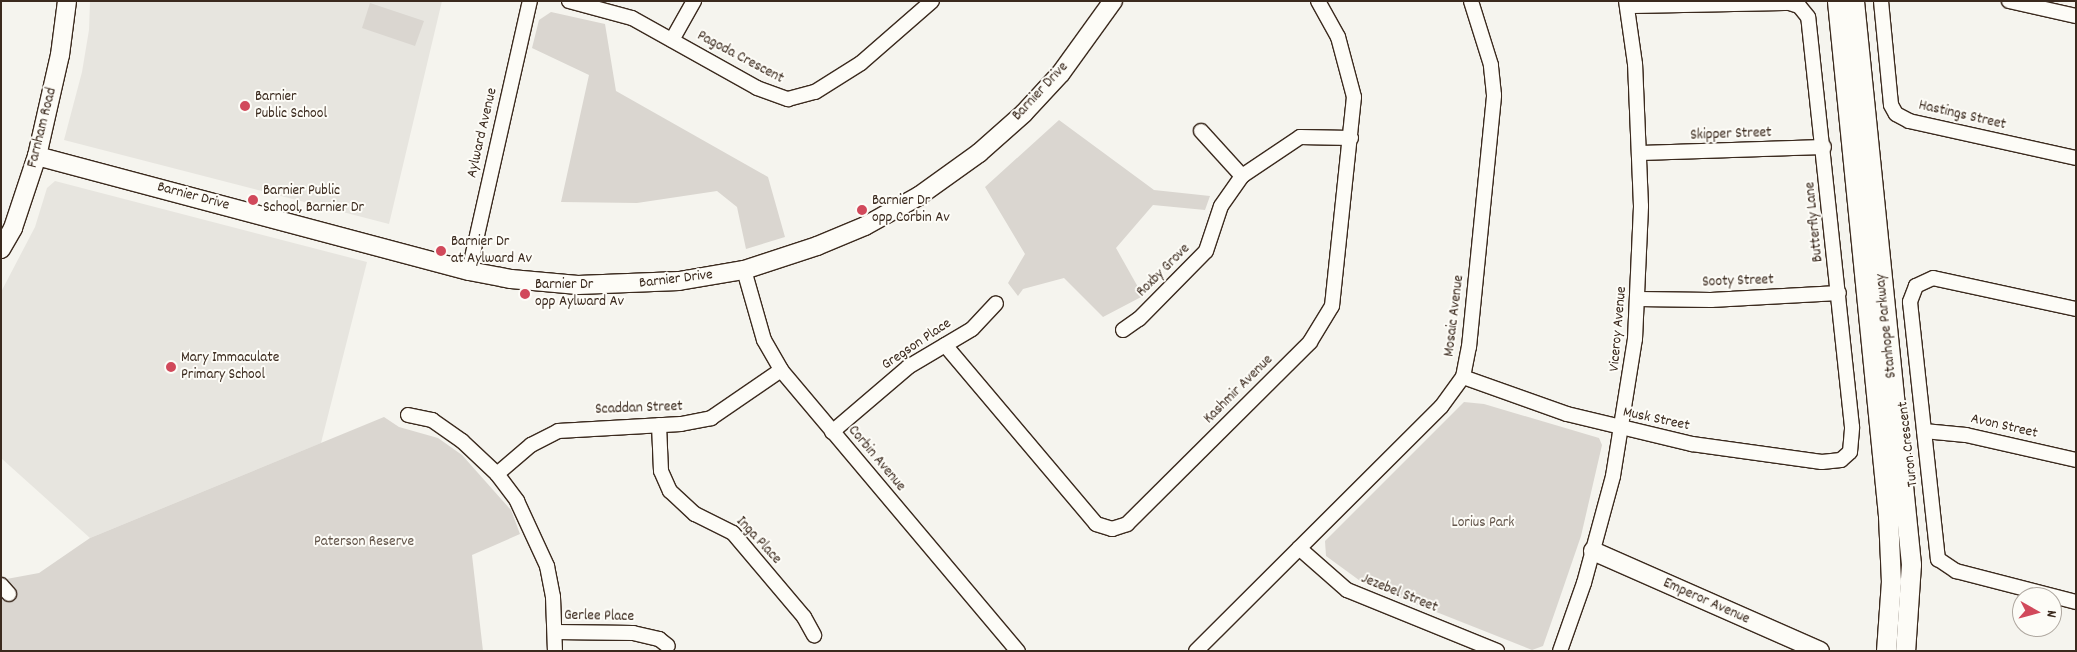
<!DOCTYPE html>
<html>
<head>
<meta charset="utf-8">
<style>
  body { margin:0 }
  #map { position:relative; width:2077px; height:652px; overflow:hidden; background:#f5f4ee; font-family:Dekko,sans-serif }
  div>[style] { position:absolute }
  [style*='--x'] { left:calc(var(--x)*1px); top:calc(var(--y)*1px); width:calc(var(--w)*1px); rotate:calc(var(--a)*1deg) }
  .built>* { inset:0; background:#e7e5df }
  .green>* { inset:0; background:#dad6d0 }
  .roads { filter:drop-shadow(1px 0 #3b2a1e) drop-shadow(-1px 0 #3b2a1e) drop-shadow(0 1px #3b2a1e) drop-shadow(0 -1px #3b2a1e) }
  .minor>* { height:14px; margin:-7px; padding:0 7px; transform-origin:7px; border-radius:7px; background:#fdfcf7 }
  .tertiary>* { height:18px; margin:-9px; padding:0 9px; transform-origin:9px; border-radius:9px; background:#fdfcf7 }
  .secondary>* { height:19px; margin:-9.5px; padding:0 9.5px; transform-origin:9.5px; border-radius:9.5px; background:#fdfcf7 }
  .dots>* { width:14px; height:14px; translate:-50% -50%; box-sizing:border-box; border:2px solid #fdfcf7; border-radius:50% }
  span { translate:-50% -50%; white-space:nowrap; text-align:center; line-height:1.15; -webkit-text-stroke:4px #fdfcf7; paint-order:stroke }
  .street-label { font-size:15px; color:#3b2a1e }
  .poi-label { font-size:15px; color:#3b2a1e }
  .left { translate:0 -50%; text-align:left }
  .park-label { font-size:15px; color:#63554a }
  .frame { position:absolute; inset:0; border:2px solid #3b2a1e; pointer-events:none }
  .north { position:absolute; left:2012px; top:587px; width:50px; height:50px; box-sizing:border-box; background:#fdfcf7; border:1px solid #afa8a0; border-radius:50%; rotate:97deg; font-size:14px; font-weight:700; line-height:20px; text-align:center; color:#3b2a1e }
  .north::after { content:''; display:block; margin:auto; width:18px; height:22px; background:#d1495b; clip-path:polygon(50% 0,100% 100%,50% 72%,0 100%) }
</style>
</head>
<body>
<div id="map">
  <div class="built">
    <i style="clip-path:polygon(90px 1px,442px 1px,389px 224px,64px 140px,82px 72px,89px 30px)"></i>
    <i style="clip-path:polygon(55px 181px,367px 262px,321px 443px,90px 538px,1px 458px,1px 292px,35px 227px,47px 188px)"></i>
  </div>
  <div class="green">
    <i style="clip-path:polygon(370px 3px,424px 21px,415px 46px,362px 28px)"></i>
    <i style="clip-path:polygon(551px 12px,605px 24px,616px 91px,768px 177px,785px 237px,746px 249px,737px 207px,717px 191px,637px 203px,561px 202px,589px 75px,532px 48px,539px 20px)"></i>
    <i style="clip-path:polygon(1059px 120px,1154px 190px,1210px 196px,1205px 210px,1153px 205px,1116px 248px,1143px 296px,1103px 317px,1064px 278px,1023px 289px,1018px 296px,1008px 283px,1025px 254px,985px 187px)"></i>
    <i style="clip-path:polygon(1464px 402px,1484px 404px,1599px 438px,1602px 445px,1581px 536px,1557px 606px,1543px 646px,1532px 650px,1363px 583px,1326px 556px,1325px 541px)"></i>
    <i style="clip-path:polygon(384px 417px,399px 427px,438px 438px,462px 455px,511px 510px,520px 534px,472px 555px,483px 651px,1px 651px,1px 580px,39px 573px,90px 538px)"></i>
  </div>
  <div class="roads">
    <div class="minor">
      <i style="--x:569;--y:1;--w:65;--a:15.1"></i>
      <i style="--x:632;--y:18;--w:143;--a:29.2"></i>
      <i style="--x:757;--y:88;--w:33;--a:20"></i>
      <i style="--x:788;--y:99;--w:28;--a:-15"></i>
      <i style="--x:815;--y:92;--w:54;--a:-32.2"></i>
      <i style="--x:861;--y:63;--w:94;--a:-41.1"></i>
      <i style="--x:1881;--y:1;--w:104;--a:84.5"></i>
      <i style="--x:1891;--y:105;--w:10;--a:61"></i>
      <i style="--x:1896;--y:114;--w:15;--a:28"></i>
      <i style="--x:1909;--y:121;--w:171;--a:12.5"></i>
      <i style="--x:2009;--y:1;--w:69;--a:12.6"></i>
      <i style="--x:672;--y:40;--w:45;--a:-60.6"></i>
      <i style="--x:1201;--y:131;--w:61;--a:47.7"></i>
      <i style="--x:1640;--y:153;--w:184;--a:-1.9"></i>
      <i style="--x:744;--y:270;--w:73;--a:74.1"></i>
      <i style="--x:764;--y:340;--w:34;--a:60"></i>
      <i style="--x:781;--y:370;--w:368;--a:49.9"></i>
      <i style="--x:469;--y:271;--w:277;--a:-77.3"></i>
      <i style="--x:1638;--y:299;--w:73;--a:0.8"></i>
      <i style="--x:1711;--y:300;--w:128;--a:-3.1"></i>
      <i style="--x:2076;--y:309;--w:146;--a:-167.8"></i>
      <i style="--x:1933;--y:278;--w:19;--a:155"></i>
      <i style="--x:1916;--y:286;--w:17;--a:111"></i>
      <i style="--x:1910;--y:302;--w:259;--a:83.8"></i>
      <i style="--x:1938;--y:559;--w:22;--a:34"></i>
      <i style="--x:1956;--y:571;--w:124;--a:14.5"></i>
      <i style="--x:1123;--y:330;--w:19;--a:-35"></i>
      <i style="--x:1139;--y:319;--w:95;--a:-45.4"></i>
      <i style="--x:1206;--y:251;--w:47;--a:-71.6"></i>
      <i style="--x:1221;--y:206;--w:37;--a:-55"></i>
      <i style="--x:1242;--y:176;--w:70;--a:-33.9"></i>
      <i style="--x:1300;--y:137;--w:51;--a:1.1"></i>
      <i style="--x:945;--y:345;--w:234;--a:49.8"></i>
      <i style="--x:1096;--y:524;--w:17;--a:17"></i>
      <i style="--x:1112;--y:529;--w:16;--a:-18"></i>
      <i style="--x:1127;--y:524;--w:258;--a:-44.8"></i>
      <i style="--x:1310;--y:342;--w:42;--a:-58.6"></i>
      <i style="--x:1332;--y:306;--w:210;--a:-84"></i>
      <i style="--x:1354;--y:97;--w:62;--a:-104.9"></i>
      <i style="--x:1338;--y:37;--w:41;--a:-119.1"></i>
      <i style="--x:1463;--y:377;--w:110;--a:19.6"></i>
      <i style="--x:1567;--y:414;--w:129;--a:13.5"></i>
      <i style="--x:1692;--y:444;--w:131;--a:7.9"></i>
      <i style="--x:1822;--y:462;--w:19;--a:-6"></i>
      <i style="--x:1841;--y:460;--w:12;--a:-42"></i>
      <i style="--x:1850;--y:452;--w:25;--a:-85"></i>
      <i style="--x:1852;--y:427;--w:412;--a:-96.1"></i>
      <i style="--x:1808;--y:17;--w:14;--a:-129"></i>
      <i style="--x:1799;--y:6;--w:9;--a:-162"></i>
      <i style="--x:1790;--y:3;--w:163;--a:178.9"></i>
      <i style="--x:408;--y:415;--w:25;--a:12"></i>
      <i style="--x:432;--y:420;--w:37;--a:35"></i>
      <i style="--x:462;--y:441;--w:48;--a:43.3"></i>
      <i style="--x:497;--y:474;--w:34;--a:53"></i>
      <i style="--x:517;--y:501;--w:72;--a:65.2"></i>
      <i style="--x:547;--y:566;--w:32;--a:79"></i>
      <i style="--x:553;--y:597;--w:54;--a:87.9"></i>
      <i style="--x:659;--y:425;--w:46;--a:87.5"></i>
      <i style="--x:661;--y:471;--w:22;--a:66"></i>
      <i style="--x:670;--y:491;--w:34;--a:43"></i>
      <i style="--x:695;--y:514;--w:42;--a:26.6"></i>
      <i style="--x:733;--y:533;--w:110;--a:49.8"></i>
      <i style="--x:804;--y:617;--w:21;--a:61"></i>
      <i style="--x:1924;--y:431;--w:42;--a:5.4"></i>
      <i style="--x:1966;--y:435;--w:113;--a:12.8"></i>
      <i style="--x:832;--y:432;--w:100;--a:-40.5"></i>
      <i style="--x:908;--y:367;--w:74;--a:-30.7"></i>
      <i style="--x:972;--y:329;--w:35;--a:-47"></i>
      <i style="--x:497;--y:474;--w:45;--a:-40.5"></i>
      <i style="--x:531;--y:445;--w:30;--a:-27"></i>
      <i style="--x:558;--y:431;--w:123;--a:-3.3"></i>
      <i style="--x:681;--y:424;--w:31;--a:-11"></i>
      <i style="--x:711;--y:418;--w:85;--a:-34.4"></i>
      <i style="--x:1299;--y:548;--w:64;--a:41.2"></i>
      <i style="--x:1347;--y:590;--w:162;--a:22.1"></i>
      <i style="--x:1;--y:585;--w:12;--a:48"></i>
      <i style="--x:556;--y:632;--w:77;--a:0.7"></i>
      <i style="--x:633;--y:633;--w:27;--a:13"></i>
      <i style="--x:659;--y:639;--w:11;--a:38"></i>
      <i style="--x:1196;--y:651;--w:346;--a:-44.9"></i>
      <i style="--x:1441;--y:407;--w:37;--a:-54"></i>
      <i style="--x:1463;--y:377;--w:31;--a:-79"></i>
      <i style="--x:1469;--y:347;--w:253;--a:-84.3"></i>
      <i style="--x:1494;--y:95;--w:30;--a:-96"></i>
      <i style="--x:1491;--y:65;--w:67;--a:-107.4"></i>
      <i style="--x:1560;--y:651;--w:72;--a:-70.6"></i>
      <i style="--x:1584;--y:583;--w:111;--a:-74.8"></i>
      <i style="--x:1613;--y:476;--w:139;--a:-80.9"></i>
      <i style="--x:1635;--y:339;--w:133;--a:-87.4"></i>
      <i style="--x:1641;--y:206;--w:142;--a:-92.4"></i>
      <i style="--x:1635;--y:64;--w:64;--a:-98.1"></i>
    </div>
    <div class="tertiary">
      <i style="--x:37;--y:156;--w:447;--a:14.9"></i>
      <i style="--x:469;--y:271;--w:43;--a:10.8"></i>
      <i style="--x:511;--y:279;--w:67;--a:5.1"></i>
      <i style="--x:578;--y:285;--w:101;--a:-2.3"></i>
      <i style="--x:679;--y:281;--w:66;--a:-9.6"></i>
      <i style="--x:744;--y:270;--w:77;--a:-18.2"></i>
      <i style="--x:817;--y:246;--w:52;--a:-22.6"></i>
      <i style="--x:865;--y:226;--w:62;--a:-29.1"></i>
      <i style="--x:919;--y:196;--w:74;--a:-35.6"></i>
      <i style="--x:979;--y:153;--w:60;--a:-41.6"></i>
      <i style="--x:1024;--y:113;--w:54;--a:-47.2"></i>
      <i style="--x:1061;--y:73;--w:89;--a:-54.2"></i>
      <i style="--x:1;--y:249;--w:24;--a:-60"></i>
      <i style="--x:13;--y:228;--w:76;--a:-71.6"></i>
      <i style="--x:37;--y:156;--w:104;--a:-77.2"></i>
      <i style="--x:60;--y:55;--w:54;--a:-82.6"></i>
      <i style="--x:1593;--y:551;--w:248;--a:23.8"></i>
    </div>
    <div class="secondary">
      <i style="--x:1837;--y:1;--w:518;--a:84.34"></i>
      <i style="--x:1888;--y:516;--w:65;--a:87.4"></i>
      <i style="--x:1891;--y:581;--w:70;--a:94.1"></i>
      <i style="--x:1854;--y:1;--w:566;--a:84.22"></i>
      <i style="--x:1911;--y:564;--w:87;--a:93.9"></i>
    </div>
  </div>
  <div class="dots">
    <i style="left:245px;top:106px;background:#d1495b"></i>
    <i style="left:253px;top:200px;background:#d1495b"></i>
    <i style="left:862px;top:210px;background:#d1495b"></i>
    <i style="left:441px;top:251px;background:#d1495b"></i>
    <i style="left:525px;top:294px;background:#d1495b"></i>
    <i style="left:171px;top:367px;background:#d1495b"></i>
  </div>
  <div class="street-label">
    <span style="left:740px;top:58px;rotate:28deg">Pagoda Crescent</span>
    <span style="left:1041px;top:92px;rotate:-47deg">Barnier Drive</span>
    <span style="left:1962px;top:116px;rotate:13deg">Hastings Street</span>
    <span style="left:43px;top:128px;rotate:-76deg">Farnham Road</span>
    <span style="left:483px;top:133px;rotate:-77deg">Aylward Avenue</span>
    <span style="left:1731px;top:135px;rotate:-2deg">Skipper Street</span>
    <span style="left:193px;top:197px;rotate:15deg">Barnier Drive</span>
    <span style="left:1815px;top:222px;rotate:-96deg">Butterfly Lane</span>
    <span style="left:1164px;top:271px;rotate:-45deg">Roxby Grove</span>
    <span style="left:676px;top:280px;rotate:-7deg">Barnier Drive</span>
    <span style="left:1738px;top:282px;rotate:-2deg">Sooty Street</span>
    <span style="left:1455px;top:316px;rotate:-83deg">Mosaic Avenue</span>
    <span style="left:1887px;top:326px;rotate:-96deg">Stanhope Parkway</span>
    <span style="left:1619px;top:329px;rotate:-85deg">Viceroy Avenue</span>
    <span style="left:917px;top:345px;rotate:-34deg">Gregson Place</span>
    <span style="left:1239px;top:390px;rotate:-45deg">Kashmir Avenue</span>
    <span style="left:639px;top:409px;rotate:-2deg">Scaddan Street</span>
    <span style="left:1656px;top:420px;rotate:12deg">Musk Street</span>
    <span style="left:2004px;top:427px;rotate:13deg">Avon Street</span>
    <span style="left:1909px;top:444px;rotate:-97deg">Turon Crescent</span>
    <span style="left:876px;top:459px;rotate:50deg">Corbin Avenue</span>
    <span style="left:758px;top:541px;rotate:47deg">Inga Place</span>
    <span style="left:1399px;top:594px;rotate:22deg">Jezebel Street</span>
    <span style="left:1706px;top:602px;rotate:24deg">Emperor Avenue</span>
    <span style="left:599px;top:617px;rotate:1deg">Gerlee Place</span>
  </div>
  <div class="poi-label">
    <span class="left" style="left:255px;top:106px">Barnier<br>Public School</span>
    <span class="left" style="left:263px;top:200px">Barnier Public<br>School, Barnier Dr</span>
    <span class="left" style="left:872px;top:210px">Barnier Dr<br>opp Corbin Av</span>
    <span class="left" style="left:451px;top:251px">Barnier Dr<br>at Aylward Av</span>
    <span class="left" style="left:535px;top:294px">Barnier Dr<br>opp Aylward Av</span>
    <span class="left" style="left:181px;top:367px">Mary Immaculate<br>Primary School</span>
  </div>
  <div class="park-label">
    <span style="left:1483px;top:524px">Lorius Park</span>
    <span style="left:364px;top:543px">Paterson Reserve</span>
  </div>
  <div class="frame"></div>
  <div class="north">N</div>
</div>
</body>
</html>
